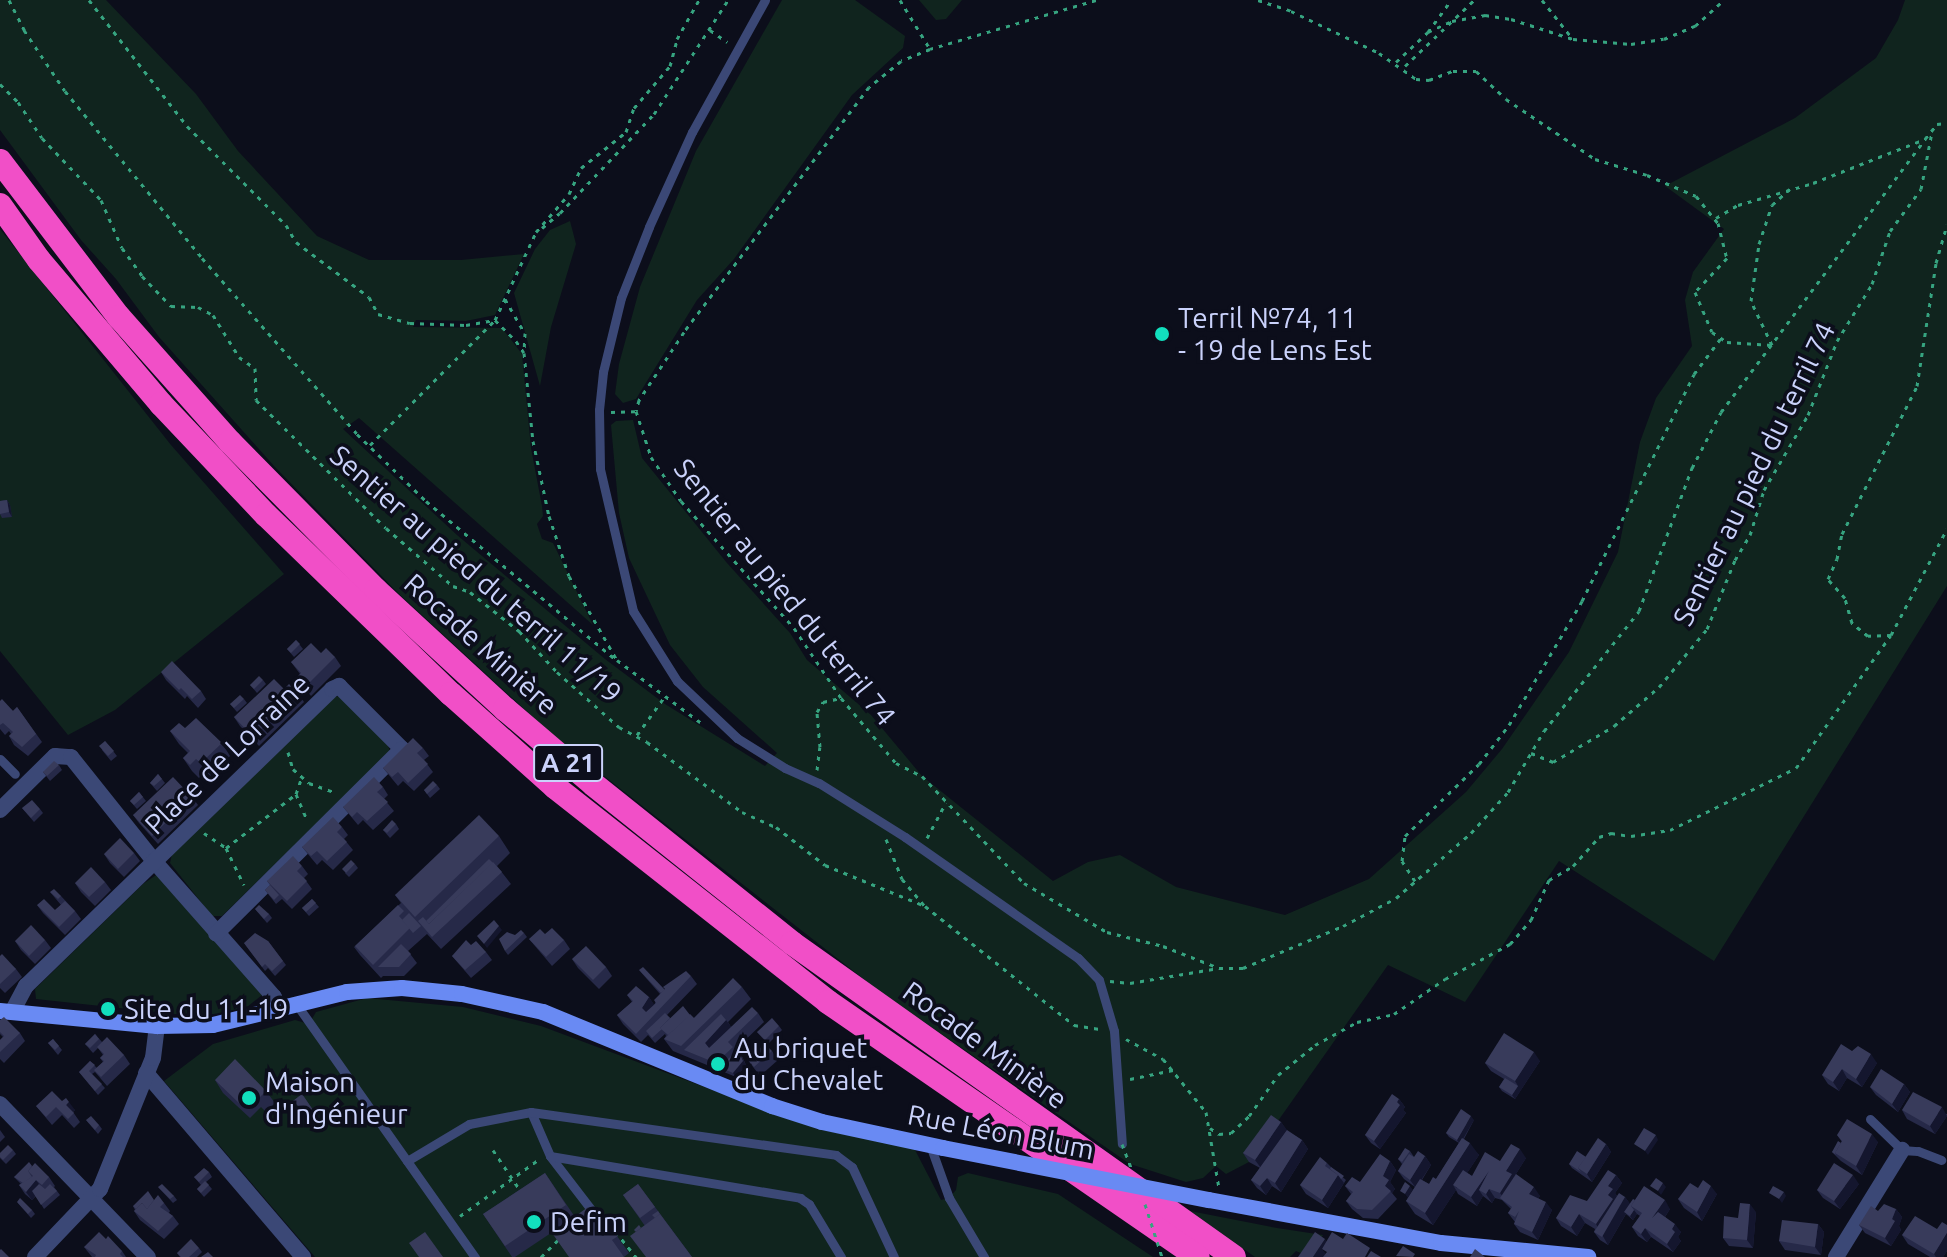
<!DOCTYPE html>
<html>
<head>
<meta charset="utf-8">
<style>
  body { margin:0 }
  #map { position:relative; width:1947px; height:1257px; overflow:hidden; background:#0c0e1b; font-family:Ubuntu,sans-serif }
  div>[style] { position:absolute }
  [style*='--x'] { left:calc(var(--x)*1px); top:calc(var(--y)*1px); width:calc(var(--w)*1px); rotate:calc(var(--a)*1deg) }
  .green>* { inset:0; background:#10241e }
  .path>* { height:3px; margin-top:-1.5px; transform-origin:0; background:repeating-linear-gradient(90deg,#36a480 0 4px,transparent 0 10px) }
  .lane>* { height:9px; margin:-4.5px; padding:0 4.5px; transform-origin:4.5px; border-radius:4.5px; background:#3b4876 }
  .street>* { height:16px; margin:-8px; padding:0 8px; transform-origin:8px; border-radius:8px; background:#3b4876 }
  .secondary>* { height:16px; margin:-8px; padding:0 8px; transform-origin:8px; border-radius:8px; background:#698af3 }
  .highway>* { height:24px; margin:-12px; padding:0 12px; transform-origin:12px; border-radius:12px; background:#f14fc7 }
  .path-bridge>* { height:3px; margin-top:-1.5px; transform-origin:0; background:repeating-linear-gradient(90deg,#36a480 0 4px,transparent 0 10px) }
  .secondary-bridge>* { height:16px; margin:-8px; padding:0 8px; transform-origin:8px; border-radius:8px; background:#698af3 }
  .wall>* { inset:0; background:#262948 }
  .shaded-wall>* { inset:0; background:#14162e }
  .building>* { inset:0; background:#383b5b }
  .dots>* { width:22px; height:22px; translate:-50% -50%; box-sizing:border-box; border:4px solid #0c0e1b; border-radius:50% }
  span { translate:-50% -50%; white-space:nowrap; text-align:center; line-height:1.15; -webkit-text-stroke:7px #0c0e1b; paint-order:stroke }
  .shield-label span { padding:2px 6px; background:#0c0e1b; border:2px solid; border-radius:6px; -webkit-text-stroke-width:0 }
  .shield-label { font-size:26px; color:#cad2fb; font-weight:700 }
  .poi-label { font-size:28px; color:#cad2fb }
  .left { translate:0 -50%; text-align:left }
  .street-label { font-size:28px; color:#cad2fb }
</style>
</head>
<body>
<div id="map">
  <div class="green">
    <i style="clip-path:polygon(0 0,106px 0,196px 94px,238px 151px,317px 236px,369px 260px,461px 260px,524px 254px,495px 315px,466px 321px,416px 320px,413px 327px,502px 328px,522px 354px,531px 448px,542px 506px,543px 516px,537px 524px,542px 539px,553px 543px,593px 625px,359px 418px,343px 429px,457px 535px,605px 659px,665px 704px,765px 766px,777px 753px,703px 687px,670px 645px,629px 558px,619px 513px,611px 425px,616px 421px,633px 420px,642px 458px,727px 563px,790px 633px,807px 660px,871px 715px,922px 776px,1053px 881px,1088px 862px,1120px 855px,1176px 887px,1285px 915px,1369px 879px,1466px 792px,1502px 749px,1569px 652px,1618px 552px,1640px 442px,1656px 398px,1692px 346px,1685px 300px,1693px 272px,1724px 229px,1665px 186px,1795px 118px,1876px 58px,1898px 20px,1905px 0,1947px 0,1947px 586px,1714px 961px,1559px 861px,1465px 1002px,1388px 965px,1249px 1162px,1226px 1174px,1216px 1166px,1203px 1178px,1186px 1182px,1130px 1164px,879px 991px,558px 740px,398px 593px,275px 467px,159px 337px,116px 279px,81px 240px,0 130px)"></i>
    <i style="clip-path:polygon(782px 0,855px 0,905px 36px,903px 48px,852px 95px,734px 259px,697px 300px,636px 399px,623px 403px,615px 394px,619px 364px,640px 287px,696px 151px)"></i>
    <i style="clip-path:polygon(919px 0,962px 0,946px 19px,936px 20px)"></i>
    <i style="clip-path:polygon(570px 221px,576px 244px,551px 327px,540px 386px,514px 293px,535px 249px,550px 230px)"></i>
    <i style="clip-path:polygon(0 229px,171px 445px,284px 574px,115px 710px,68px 735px,0 651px)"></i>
    <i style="clip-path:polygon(334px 696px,342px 697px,388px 745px,390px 752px,222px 916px,212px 916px,170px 863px,172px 854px)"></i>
    <i style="clip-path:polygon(159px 873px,262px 995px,247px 1007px,214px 1014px,184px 1015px,36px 999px,35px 989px,143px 884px)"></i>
    <i style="clip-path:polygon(367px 998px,463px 1007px,541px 1026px,817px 1129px,914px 1148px,941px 1200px,949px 1198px,956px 1190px,958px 1177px,968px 1173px,1058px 1194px,1153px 1257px,315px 1257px,164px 1081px,213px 1044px,295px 1020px,309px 1024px,316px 1012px)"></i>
    <i style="clip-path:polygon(1190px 1211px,1277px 1228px,1323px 1235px,1310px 1257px,1296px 1251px,1290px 1257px,1255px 1257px)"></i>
  </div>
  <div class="path">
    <i style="--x:9;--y:0;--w:34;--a:63"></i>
    <i style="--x:24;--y:30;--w:73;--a:56.1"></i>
    <i style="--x:65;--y:91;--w:216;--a:50.6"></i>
    <i style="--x:202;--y:258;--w:235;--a:48.6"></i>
    <i style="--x:357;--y:434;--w:96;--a:44.2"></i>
    <i style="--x:426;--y:501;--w:245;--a:39.9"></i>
    <i style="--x:89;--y:0;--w:160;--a:52.1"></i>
    <i style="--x:187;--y:126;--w:140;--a:45"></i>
    <i style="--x:286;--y:225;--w:20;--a:60"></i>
    <i style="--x:296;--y:242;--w:91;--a:37"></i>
    <i style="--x:369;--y:297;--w:19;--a:62"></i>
    <i style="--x:378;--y:314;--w:33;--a:16"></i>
    <i style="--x:410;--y:323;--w:56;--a:2"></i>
    <i style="--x:466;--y:325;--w:29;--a:-10"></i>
    <i style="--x:495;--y:320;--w:30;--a:45"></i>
    <i style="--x:516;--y:341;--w:14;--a:56"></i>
    <i style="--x:524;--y:353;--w:88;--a:84.2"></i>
    <i style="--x:533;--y:441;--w:77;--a:78"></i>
    <i style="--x:549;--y:516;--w:63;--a:71.6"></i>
    <i style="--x:569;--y:576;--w:97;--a:60.3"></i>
    <i style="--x:617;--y:660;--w:104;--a:36.8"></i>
    <i style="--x:900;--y:0;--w:57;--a:58.5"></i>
    <i style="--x:1096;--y:0;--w:173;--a:163.6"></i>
    <i style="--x:930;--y:49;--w:31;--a:158"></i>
    <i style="--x:901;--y:61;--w:41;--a:140.9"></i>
    <i style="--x:869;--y:87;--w:307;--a:127.1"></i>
    <i style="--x:684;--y:332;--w:82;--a:123.5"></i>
    <i style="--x:639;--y:400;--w:11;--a:105"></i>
    <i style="--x:636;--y:411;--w:48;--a:71.9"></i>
    <i style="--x:651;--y:457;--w:53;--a:55.7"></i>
    <i style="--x:681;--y:501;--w:170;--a:48.3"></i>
    <i style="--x:794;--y:628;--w:84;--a:56.1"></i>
    <i style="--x:841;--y:698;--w:85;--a:49.8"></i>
    <i style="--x:896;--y:763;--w:29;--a:27"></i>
    <i style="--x:922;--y:776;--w:148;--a:46.4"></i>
    <i style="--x:1024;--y:883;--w:96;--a:30.6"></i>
    <i style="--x:1107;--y:932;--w:58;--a:14"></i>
    <i style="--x:1163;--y:946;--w:60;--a:21.4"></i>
    <i style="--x:1258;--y:0;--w:35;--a:18"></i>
    <i style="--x:1291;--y:11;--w:98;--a:25.5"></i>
    <i style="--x:1379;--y:53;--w:45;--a:35.1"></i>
    <i style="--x:1416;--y:79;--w:13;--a:4"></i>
    <i style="--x:1429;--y:80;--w:26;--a:-21"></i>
    <i style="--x:1453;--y:71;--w:23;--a:0"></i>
    <i style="--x:1476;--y:71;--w:41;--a:43"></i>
    <i style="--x:1506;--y:99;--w:107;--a:34"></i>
    <i style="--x:1595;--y:159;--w:54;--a:17.1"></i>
    <i style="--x:1647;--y:175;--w:53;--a:23.2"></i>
    <i style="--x:1696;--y:196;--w:35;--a:51"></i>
    <i style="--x:1718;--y:223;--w:36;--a:76"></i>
    <i style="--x:1727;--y:258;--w:47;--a:133.3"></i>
    <i style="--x:1695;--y:292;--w:43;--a:67"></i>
    <i style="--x:1712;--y:332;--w:18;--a:34"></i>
    <i style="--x:1727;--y:342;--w:45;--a:3.8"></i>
    <i style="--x:1772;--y:345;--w:49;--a:-115.5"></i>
    <i style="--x:1751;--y:301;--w:58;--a:-82"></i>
    <i style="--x:1759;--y:244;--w:41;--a:-71.6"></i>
    <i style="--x:1772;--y:205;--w:24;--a:-42"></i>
    <i style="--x:1542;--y:0;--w:48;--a:51.7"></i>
    <i style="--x:710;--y:30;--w:21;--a:35"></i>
    <i style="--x:1428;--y:32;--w:26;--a:-25"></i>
    <i style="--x:1452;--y:21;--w:34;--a:-10"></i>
    <i style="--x:1485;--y:15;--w:26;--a:9"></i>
    <i style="--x:1511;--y:19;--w:65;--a:17.9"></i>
    <i style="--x:1573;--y:39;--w:58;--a:4.9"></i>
    <i style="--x:1631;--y:44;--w:33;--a:-9"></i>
    <i style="--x:1664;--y:39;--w:34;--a:-23"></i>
    <i style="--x:1695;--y:26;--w:39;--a:-42"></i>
    <i style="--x:1396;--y:62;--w:44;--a:-43.2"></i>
    <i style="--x:1428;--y:32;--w:39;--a:-54"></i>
    <i style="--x:1405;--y:66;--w:95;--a:-43.7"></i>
    <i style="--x:0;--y:84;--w:25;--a:45"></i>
    <i style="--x:18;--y:102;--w:43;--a:56.3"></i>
    <i style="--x:42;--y:138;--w:86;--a:46.4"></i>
    <i style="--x:101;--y:200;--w:52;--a:66.4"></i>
    <i style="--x:122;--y:248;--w:34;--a:54"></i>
    <i style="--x:142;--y:276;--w:42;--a:46"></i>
    <i style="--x:171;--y:306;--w:27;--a:2"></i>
    <i style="--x:198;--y:307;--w:17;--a:28"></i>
    <i style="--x:213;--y:315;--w:49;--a:58.2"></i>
    <i style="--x:239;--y:357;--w:19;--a:35"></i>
    <i style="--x:255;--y:368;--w:32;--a:88"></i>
    <i style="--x:256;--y:400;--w:182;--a:44.6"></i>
    <i style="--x:386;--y:528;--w:89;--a:40.9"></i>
    <i style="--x:453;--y:586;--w:18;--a:19"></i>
    <i style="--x:470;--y:592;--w:63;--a:38.5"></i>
    <i style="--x:519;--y:631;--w:56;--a:47.2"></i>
    <i style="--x:557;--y:672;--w:83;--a:41.6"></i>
    <i style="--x:619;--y:727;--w:32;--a:28"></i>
    <i style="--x:647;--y:742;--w:118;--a:36.4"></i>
    <i style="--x:742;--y:812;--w:37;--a:24"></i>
    <i style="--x:776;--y:827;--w:62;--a:37.8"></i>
    <i style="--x:825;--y:865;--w:108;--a:22.3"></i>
    <i style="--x:1716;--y:218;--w:26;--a:-31"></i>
    <i style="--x:1738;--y:205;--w:78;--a:-16.3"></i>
    <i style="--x:1813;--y:183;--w:120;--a:-21.4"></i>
    <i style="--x:542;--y:228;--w:23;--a:-40"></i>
    <i style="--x:560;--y:213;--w:137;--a:-46.5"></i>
    <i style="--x:654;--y:114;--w:136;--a:-57"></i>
    <i style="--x:505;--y:299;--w:39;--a:60"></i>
    <i style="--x:525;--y:333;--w:20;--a:93"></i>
    <i style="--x:611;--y:412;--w:24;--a:-2"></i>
    <i style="--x:370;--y:445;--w:177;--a:-45"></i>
    <i style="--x:495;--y:320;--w:97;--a:-65"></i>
    <i style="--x:536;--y:232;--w:50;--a:-49"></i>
    <i style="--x:569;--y:194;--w:29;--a:-65"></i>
    <i style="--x:581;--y:168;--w:58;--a:-38.7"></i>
    <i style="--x:626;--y:132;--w:25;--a:-72"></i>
    <i style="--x:634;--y:108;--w:55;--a:-49.4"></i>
    <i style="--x:670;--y:66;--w:28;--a:-75"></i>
    <i style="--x:677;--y:39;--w:45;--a:-60.6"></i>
    <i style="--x:1891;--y:635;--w:23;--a:178"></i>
    <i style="--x:1868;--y:636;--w:21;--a:-141"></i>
    <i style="--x:1852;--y:623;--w:26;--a:-106"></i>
    <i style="--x:1845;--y:598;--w:25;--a:-132"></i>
    <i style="--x:1828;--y:579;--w:22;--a:-66"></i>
    <i style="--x:1837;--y:559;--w:25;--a:-79"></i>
    <i style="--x:1842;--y:534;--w:166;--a:-63.1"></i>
    <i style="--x:1917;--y:386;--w:124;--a:-81.2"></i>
    <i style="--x:1936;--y:263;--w:40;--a:-74"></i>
    <i style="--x:637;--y:735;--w:48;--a:-54.3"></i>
    <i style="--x:288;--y:752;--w:18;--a:74"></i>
    <i style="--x:293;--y:769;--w:21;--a:41"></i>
    <i style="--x:309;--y:783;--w:29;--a:20"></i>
    <i style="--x:1531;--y:753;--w:24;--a:22"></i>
    <i style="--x:1553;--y:762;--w:71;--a:-30.5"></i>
    <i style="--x:1614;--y:726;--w:60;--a:-40.9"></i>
    <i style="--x:1659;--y:687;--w:75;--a:-50.4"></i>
    <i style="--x:1707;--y:629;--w:74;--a:-67.9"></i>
    <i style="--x:1735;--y:560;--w:29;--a:-59"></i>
    <i style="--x:1750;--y:535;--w:47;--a:-72.7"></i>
    <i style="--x:1764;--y:490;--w:87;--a:-59.6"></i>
    <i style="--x:1808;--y:415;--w:79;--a:-68.6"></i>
    <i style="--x:1837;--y:341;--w:67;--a:-58.4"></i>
    <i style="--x:1872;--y:284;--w:56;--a:-71.2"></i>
    <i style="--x:1890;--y:231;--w:52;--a:-53.6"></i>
    <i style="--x:1921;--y:189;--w:58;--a:-79.1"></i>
    <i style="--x:817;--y:770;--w:23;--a:-83"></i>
    <i style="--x:820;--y:747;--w:35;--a:-95"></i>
    <i style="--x:817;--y:712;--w:12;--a:-59"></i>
    <i style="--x:823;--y:702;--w:18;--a:-13"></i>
    <i style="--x:296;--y:794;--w:28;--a:67"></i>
    <i style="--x:204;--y:833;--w:27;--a:34"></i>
    <i style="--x:226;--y:848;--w:41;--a:64.1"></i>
    <i style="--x:927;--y:838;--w:40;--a:-62"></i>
    <i style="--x:886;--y:839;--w:43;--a:68.2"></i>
    <i style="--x:902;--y:879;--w:35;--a:50"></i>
    <i style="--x:925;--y:906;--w:191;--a:38.6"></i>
    <i style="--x:1074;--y:1025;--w:26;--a:9"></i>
    <i style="--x:226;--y:848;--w:88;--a:-37.6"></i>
    <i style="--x:296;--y:794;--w:18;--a:-71"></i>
    <i style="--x:1415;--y:881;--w:24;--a:-123"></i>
    <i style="--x:1402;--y:861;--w:25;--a:-83"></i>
    <i style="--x:1405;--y:836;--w:103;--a:-44.2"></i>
    <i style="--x:1479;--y:764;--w:49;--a:-52.4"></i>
    <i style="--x:1509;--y:725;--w:144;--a:-59.5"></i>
    <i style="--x:1582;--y:601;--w:253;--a:-63.7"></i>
    <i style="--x:1694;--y:374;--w:45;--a:-53.1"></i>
    <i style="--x:1110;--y:981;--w:20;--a:6"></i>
    <i style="--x:1130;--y:983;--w:90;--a:-9.6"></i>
    <i style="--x:1219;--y:968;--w:24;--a:0"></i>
    <i style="--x:1243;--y:968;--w:108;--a:-22.8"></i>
    <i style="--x:1343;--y:926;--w:60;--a:-27.8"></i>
    <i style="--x:1396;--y:898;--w:99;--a:-40.9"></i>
    <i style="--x:1471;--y:833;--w:55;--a:-47.9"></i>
    <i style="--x:1508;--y:792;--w:71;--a:-59.5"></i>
    <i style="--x:1544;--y:731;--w:153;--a:-51.6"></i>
    <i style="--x:1639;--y:611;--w:153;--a:-69.7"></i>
    <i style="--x:1692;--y:468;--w:63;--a:-62.6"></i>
    <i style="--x:1721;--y:412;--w:341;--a:-53.2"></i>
    <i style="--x:1925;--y:139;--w:19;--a:-51"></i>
    <i style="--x:1937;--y:124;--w:10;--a:-6"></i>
    <i style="--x:1126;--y:1039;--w:42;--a:28.4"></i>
    <i style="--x:1163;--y:1059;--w:68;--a:50.9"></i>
    <i style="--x:1206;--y:1112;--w:77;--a:80.3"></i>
    <i style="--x:1130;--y:1079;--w:44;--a:-11.8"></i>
    <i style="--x:1210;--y:1128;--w:11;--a:34"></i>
    <i style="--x:1219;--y:1134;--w:12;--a:-5"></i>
    <i style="--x:1231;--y:1133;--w:25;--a:-43"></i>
    <i style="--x:1249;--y:1116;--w:50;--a:-54.7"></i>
    <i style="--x:1278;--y:1075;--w:48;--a:-39"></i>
    <i style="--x:1315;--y:1045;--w:48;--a:-28.7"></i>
    <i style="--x:1357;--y:1022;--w:38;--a:-12"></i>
    <i style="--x:1394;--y:1014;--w:62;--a:-34.5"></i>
    <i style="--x:1445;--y:979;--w:74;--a:-28.3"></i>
    <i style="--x:1510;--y:944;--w:32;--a:-49"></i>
    <i style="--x:1531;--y:920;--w:44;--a:-65.8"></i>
    <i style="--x:1549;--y:880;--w:28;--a:-30"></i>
    <i style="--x:1573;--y:866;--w:39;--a:-48"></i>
    <i style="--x:1599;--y:837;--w:13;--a:-18"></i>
    <i style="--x:1611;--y:833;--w:20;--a:9"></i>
    <i style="--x:1631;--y:836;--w:39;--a:-9"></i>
    <i style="--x:1670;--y:830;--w:140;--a:-26.2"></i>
    <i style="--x:1796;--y:768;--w:163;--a:-54.5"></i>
    <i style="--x:1891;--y:635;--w:120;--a:-62.2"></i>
    <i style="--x:493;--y:1150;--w:48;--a:56"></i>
    <i style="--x:460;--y:1216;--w:96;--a:-35.7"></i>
    <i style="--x:603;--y:1216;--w:53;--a:51.2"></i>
    <i style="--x:541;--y:1257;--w:24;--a:-45"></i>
  </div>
  <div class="lane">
    <i style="--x:765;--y:0;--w:151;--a:118.9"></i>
    <i style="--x:692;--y:132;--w:104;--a:114.4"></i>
    <i style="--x:649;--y:227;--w:76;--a:111.5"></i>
    <i style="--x:621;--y:298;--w:76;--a:103.7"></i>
    <i style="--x:603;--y:372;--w:38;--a:96"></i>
    <i style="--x:599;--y:410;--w:59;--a:89"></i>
    <i style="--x:600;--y:469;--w:146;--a:76.9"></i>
    <i style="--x:633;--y:611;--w:83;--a:57.8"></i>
    <i style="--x:677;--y:681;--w:83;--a:43.5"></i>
    <i style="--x:737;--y:738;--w:57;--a:32"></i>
    <i style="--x:785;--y:768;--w:37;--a:24"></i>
    <i style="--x:819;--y:783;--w:102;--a:32.1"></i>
    <i style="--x:905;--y:837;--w:211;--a:35"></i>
    <i style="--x:1078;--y:958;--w:30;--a:46"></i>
    <i style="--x:1099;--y:980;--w:53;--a:73.6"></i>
    <i style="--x:1114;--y:1031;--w:113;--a:86"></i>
    <i style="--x:0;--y:759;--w:21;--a:45"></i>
    <i style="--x:297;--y:1005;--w:309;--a:54.8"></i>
    <i style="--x:531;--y:1112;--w:48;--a:66.6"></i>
    <i style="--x:550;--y:1156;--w:71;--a:52.5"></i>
    <i style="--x:1870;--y:1119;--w:45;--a:44.1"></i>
    <i style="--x:1902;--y:1150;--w:16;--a:4"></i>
    <i style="--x:1918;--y:1151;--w:25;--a:21"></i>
    <i style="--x:930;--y:1145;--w:56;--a:70.3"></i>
    <i style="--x:949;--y:1198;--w:69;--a:59.3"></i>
    <i style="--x:550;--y:1156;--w:254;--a:9.5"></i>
    <i style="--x:800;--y:1198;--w:11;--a:34"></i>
    <i style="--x:809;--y:1204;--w:62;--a:58.9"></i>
    <i style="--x:407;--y:1161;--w:72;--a:-30.8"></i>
    <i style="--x:469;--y:1124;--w:63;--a:-11"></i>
    <i style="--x:531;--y:1112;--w:308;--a:8"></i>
    <i style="--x:836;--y:1155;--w:20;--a:37"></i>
    <i style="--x:852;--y:1167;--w:99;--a:65"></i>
  </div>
  <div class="street">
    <i style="--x:0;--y:810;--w:77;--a:-44.5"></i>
    <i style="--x:55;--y:756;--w:16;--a:4"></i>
    <i style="--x:71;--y:757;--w:133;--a:51.4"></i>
    <i style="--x:154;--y:861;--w:181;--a:48.6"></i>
    <i style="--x:274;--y:997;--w:14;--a:69"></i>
    <i style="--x:12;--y:1012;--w:30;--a:-62"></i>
    <i style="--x:26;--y:986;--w:426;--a:-44.1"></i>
    <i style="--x:332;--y:689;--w:8;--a:-23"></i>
    <i style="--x:339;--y:686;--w:89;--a:45"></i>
    <i style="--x:402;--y:749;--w:262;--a:135.2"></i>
    <i style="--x:146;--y:1073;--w:242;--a:49.5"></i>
    <i style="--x:0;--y:1104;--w:213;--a:46"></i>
    <i style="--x:35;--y:1257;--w:94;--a:-46.3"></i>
    <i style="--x:100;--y:1189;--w:141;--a:-68"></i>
    <i style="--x:153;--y:1058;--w:32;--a:-83"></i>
    <i style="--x:1836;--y:1257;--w:126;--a:-58.3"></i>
  </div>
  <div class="secondary">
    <i style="--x:0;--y:1011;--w:158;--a:5.5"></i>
    <i style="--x:157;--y:1026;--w:56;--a:-1"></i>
    <i style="--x:213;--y:1025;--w:138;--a:-13.8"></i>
    <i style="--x:347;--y:992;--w:55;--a:-4.2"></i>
    <i style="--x:402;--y:988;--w:60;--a:5.7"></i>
    <i style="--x:462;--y:994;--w:83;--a:12.5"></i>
    <i style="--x:543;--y:1012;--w:248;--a:22.3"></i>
    <i style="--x:772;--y:1106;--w:52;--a:17.7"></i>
    <i style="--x:822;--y:1122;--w:124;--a:12.1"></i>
    <i style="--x:1209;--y:1200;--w:236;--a:10.5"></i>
    <i style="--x:1441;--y:1243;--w:148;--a:5.4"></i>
  </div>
  <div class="highway">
    <i style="--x:0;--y:161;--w:196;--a:52.7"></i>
    <i style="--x:119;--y:317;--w:167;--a:48.4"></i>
    <i style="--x:230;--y:442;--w:208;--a:45.4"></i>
    <i style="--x:376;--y:590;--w:176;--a:42.7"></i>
    <i style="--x:505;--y:709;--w:116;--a:40.4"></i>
    <i style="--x:593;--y:784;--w:255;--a:38.6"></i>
    <i style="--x:792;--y:943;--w:542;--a:35.39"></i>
    <i style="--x:0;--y:205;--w:67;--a:54.7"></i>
    <i style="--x:39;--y:260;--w:189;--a:49.7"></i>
    <i style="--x:161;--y:404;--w:153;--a:46.6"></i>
    <i style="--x:266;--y:515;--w:257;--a:44.1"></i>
    <i style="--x:451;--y:694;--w:140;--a:41.8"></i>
    <i style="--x:555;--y:787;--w:347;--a:38.2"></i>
    <i style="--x:828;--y:1002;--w:449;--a:34.6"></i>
  </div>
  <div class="path-bridge">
    <i style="--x:1122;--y:1144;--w:28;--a:69"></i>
    <i style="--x:1145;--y:1204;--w:56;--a:72.2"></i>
  </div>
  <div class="secondary-bridge">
    <i style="--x:943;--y:1148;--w:271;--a:11.1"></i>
  </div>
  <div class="wall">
    <i style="clip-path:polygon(7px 500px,10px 505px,12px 517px,2px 518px,0 514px,0 501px)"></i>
    <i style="clip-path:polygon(296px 640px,303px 649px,294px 657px,287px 649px)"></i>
    <i style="clip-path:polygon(321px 653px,335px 657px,341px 666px,311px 696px,296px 678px,300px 674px,291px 662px)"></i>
    <i style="clip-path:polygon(161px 672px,201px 691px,206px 699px,198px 708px,187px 696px,185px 699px,166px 680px)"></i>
    <i style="clip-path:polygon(263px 680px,266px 684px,257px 693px,250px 685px)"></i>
    <i style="clip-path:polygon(284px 689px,298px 693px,304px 702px,259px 746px,240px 726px,234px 717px)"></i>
    <i style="clip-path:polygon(244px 699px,247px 703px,237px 712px,230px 704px)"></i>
    <i style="clip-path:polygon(0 701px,13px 711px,17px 707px,42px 742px,28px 756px,14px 745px,9px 736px,11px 734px,9px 731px,5px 735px,0 729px)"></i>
    <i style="clip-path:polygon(185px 728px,222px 743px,230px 756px,210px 776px,205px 771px,199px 778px,192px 771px,183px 758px,188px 753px,179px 744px,170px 731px)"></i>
    <i style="clip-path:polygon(105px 741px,117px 756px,111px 761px,102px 750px)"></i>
    <i style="clip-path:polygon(423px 748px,429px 756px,424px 760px,433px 772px,414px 791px,403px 781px,398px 786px,383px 768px)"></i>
    <i style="clip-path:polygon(59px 765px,62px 770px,50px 781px,43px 772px)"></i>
    <i style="clip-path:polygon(158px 774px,165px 783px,157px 791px,150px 783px)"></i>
    <i style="clip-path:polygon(437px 785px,440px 789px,430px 798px,424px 790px)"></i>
    <i style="clip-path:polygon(383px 787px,388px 795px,384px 799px,394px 811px,373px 830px,363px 820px,358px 825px,343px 807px)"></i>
    <i style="clip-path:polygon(139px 792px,146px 801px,137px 809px,130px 801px)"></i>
    <i style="clip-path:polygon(192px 797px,198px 805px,158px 844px,139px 823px,133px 815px)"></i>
    <i style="clip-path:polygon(22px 808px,40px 809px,43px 813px,34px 822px)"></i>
    <i style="clip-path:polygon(396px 824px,399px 829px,390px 838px,383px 830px)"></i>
    <i style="clip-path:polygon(342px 827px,348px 835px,344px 839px,353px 850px,333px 870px,322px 860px,317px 865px,302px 847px)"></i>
    <i style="clip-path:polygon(499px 836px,510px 853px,497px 866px,511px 884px,441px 949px,427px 934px,408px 951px,417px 963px,404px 976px,383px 976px,381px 978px,360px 955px,354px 947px,401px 903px,395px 895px)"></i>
    <i style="clip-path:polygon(134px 853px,140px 861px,124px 877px,110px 863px,104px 854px)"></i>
    <i style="clip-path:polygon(355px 864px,358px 868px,349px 877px,345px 873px)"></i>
    <i style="clip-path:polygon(302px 866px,308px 874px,304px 878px,312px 889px,292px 909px,280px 897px,282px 899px,276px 904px,265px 890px,270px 885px,267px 881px)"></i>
    <i style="clip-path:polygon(105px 882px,111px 890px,95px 906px,81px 892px,75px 883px)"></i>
    <i style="clip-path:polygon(50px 892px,61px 896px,75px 911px,81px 919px,65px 935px,43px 913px,37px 905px,55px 910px,61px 905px)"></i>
    <i style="clip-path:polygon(312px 899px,319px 907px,309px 916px,302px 908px)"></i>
    <i style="clip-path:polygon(255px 909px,269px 914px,272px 918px,267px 923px)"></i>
    <i style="clip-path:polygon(524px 933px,527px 937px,508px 955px,505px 951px,515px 935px)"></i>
    <i style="clip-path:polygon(545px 934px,564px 940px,570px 949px,552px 966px,529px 939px)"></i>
    <i style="clip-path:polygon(45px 940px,51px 948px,35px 964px,21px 950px,15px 941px)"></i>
    <i style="clip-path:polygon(268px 941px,286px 965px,275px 976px,268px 968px,265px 971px,244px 943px)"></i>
    <i style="clip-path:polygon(471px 945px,486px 952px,492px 960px,471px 978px,452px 956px)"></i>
    <i style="clip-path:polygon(0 956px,16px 969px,22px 977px,5px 993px,0 988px)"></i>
    <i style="clip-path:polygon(572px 959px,606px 967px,612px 976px,599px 989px,578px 968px)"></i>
    <i style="clip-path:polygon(639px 970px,665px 990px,691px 976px,697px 984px,667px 1015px,670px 1018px,694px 1018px,742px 987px,751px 999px,728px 1022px,731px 1027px,758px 1013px,764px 1022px,735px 1050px,741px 1054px,746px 1065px,736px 1077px,673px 1051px,664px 1039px,666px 1036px,665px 1034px,655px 1043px,648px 1035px,641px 1042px,623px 1024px,617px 1015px,632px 1002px,627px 995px,649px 997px,654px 1005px,660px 994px)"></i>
    <i style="clip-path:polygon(0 1020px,20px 1033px,25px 1041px,4px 1063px,0 1059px,0 1040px,3px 1037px,0 1034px)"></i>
    <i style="clip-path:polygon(779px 1026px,782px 1030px,768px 1044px,757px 1032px)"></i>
    <i style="clip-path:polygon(95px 1034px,102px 1042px,124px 1055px,130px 1064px,107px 1086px,95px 1072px,92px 1074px,105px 1088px,98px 1095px,79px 1072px,90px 1061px,97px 1068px,103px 1062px,100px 1058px,103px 1055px,98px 1048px,93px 1053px,85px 1044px)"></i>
    <i style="clip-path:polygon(53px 1039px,62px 1050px,58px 1055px,48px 1043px)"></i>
    <i style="clip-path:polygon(772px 1051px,778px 1060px,760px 1076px,747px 1059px)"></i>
    <i style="clip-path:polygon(1852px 1051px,1877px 1063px,1862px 1087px,1847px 1078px,1839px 1091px,1828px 1084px,1822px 1075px)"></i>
    <i style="clip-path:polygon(1540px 1061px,1515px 1099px,1502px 1091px,1499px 1087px,1504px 1079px,1491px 1071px,1485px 1063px)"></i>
    <i style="clip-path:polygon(215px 1080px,266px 1091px,275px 1103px,266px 1112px,261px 1107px,250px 1118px,223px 1093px)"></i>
    <i style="clip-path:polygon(1904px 1084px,1910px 1092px,1898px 1112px,1876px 1095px,1870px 1087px)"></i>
    <i style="clip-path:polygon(302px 1094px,318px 1117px,313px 1121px,293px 1101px)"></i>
    <i style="clip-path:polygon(1399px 1099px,1405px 1107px,1403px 1110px,1406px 1113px,1380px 1149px,1371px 1143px,1365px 1135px)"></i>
    <i style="clip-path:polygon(62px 1101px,75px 1110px,73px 1112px,80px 1122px,74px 1128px,62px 1115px,52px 1125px,36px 1106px)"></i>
    <i style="clip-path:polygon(1902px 1110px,1947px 1114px,1947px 1116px,1935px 1134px,1907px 1119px)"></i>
    <i style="clip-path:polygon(86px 1120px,99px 1125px,102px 1129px,98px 1134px)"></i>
    <i style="clip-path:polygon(1474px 1120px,1464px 1139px,1479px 1155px,1467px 1173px,1472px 1176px,1500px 1161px,1526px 1158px,1514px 1177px,1540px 1196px,1538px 1198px,1552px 1210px,1538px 1240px,1520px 1232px,1514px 1224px,1515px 1222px,1508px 1213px,1511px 1209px,1502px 1200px,1495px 1198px,1492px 1203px,1483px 1196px,1477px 1206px,1458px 1194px,1456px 1190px,1433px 1225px,1415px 1214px,1406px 1201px,1415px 1187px,1404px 1179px,1398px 1171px,1402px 1164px,1398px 1159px,1410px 1151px,1414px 1157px,1425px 1156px,1431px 1165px,1422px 1180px,1429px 1184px,1436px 1179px,1459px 1143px,1449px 1137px,1446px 1133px)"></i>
    <i style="clip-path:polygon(1281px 1122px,1287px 1131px,1302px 1140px,1308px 1149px,1281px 1192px,1272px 1186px,1266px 1195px,1257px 1188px,1251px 1180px,1260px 1168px,1249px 1162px,1243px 1153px)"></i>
    <i style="clip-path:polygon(0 1130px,5px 1137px,0 1142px)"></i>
    <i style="clip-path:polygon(1837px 1135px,1878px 1142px,1862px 1175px,1841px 1161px,1832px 1152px,1842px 1142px)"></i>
    <i style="clip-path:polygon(1606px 1144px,1611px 1152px,1592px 1182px,1572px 1168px,1569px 1164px,1586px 1157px)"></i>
    <i style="clip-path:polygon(13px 1150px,16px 1154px,6px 1164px,0 1158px,0 1153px)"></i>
    <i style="clip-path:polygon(1390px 1161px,1396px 1170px,1390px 1182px,1395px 1189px,1392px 1193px,1397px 1199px,1378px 1219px,1363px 1218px,1352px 1209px,1346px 1201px,1351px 1194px,1345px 1186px,1360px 1182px)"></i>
    <i style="clip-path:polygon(1327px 1163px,1331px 1167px,1346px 1180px,1328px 1208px,1306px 1194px,1300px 1185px)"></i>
    <i style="clip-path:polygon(32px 1166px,49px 1177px,55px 1186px,54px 1187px,60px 1195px,44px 1209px,36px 1196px,32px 1200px,25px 1194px,19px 1185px,21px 1184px,14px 1177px)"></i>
    <i style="clip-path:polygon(209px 1172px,212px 1177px,206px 1182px,212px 1189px,204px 1197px,197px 1189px,201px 1185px,194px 1177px)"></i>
    <i style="clip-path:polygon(545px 1173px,575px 1217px,607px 1233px,612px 1229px,629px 1253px,624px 1257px,572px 1219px,515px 1257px,512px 1257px,483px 1214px)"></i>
    <i style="clip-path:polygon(1616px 1175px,1622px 1183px,1615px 1193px,1617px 1196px,1625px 1197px,1630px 1204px,1635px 1200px,1670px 1209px,1665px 1217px,1681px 1232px,1678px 1237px,1681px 1241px,1673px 1252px,1651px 1237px,1647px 1242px,1638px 1236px,1632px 1227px,1640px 1216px,1637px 1214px,1633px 1220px,1626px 1214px,1608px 1245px,1600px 1240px,1594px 1232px,1595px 1229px,1585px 1223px,1577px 1236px,1561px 1226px,1556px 1218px,1587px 1201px)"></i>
    <i style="clip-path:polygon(638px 1184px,692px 1257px,641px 1228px,645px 1226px,623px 1195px)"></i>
    <i style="clip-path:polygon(1859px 1184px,1840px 1209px,1823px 1198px,1817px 1190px)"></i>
    <i style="clip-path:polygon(158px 1187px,174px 1196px,177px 1200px,173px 1203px)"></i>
    <i style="clip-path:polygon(1698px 1188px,1717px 1194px,1702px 1221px,1684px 1208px,1678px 1199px)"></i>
    <i style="clip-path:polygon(154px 1200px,164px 1203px,170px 1211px,169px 1213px,173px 1216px,179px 1224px,164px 1239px,140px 1220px,134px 1211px,135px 1210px,133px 1206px)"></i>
    <i style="clip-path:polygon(17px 1202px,32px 1210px,35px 1214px,31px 1218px)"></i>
    <i style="clip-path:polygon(1896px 1209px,1902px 1217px,1899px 1226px,1901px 1230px,1891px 1246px,1865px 1233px,1859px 1225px,1878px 1211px)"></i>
    <i style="clip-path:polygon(1756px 1212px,1753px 1248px,1729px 1246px,1723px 1238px,1738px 1218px)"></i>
    <i style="clip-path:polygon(1818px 1224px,1824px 1232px,1821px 1255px,1785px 1250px,1779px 1241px)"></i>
    <i style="clip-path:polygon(1937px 1229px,1947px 1251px,1943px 1257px,1930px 1257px,1908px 1244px,1902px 1235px)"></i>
    <i style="clip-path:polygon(106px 1239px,122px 1251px,126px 1257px,92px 1257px,84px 1247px)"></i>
    <i style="clip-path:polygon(199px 1248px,202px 1252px,197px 1257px,180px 1257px,177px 1253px)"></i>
  </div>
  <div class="shaded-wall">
    <i style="clip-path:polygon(7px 500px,10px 505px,12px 517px,9px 512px)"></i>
    <i style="clip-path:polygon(499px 926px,502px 930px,487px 948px,484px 944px)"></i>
    <i style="clip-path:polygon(649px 997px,655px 1006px,648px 1016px,642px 1008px)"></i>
    <i style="clip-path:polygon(726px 1020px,732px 1028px,711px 1051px,705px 1043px)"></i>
    <i style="clip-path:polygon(738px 1050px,746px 1065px,736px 1077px,733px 1073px)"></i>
    <i style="clip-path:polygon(1534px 1052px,1540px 1061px,1515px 1099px,1512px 1095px,1518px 1086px,1515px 1081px)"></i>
    <i style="clip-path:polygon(1871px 1054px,1877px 1063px,1862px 1087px,1856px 1079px)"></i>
    <i style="clip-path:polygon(1842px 1069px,1847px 1078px,1839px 1091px,1833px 1082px)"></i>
    <i style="clip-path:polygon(1904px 1084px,1910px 1092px,1898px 1112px,1892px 1104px)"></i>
    <i style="clip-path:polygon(1399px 1099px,1405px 1107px,1403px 1110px,1406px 1113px,1380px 1149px,1374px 1141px)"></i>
    <i style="clip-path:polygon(69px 1102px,75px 1110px,72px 1113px,66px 1105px)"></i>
    <i style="clip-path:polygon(1942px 1107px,1947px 1116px,1935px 1134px,1930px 1126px)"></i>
    <i style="clip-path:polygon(1471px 1116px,1474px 1120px,1460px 1144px,1457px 1140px)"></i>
    <i style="clip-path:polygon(1281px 1122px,1287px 1130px,1261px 1168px,1255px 1160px)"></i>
    <i style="clip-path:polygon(1872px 1134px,1878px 1142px,1862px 1175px,1856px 1166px)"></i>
    <i style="clip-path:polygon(1656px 1135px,1658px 1140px,1648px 1155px,1645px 1151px)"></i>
    <i style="clip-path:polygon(1302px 1140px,1308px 1149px,1281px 1192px,1275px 1183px)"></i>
    <i style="clip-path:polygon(1470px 1143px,1479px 1155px,1457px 1188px,1453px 1185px,1456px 1190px,1433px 1225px,1425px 1213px)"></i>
    <i style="clip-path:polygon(1606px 1144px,1611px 1152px,1592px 1182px,1587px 1174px)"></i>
    <i style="clip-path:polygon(1520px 1149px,1526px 1158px,1514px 1177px,1506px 1201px,1500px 1193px,1506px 1171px)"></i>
    <i style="clip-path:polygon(1425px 1156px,1431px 1165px,1416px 1188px,1410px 1180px)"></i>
    <i style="clip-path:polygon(1390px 1161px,1396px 1170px,1390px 1182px,1395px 1189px,1392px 1193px,1385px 1186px,1383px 1176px)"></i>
    <i style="clip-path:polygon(1489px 1171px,1479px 1190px,1483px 1196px,1477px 1206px,1471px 1197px)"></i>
    <i style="clip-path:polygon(1338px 1175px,1344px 1183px,1328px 1208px,1322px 1200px)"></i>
    <i style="clip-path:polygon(1616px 1175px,1622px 1183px,1615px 1193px,1618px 1198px,1625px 1197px,1631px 1205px,1608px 1245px,1596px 1224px,1608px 1186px)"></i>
    <i style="clip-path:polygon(1853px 1175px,1859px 1184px,1840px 1209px,1834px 1201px)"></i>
    <i style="clip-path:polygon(1267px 1178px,1272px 1186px,1266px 1195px,1260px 1186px)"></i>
    <i style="clip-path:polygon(36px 1180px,42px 1188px,32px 1200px,26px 1192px)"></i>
    <i style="clip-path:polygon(1663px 1183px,1666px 1187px,1661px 1195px,1658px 1191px)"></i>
    <i style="clip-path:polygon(1410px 1186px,1413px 1190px,1408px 1198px,1405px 1194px)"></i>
    <i style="clip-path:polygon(1711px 1186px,1717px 1194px,1702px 1221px,1697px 1212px)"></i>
    <i style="clip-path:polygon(1534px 1187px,1540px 1196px,1535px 1203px,1529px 1194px)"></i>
    <i style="clip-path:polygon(1489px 1189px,1495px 1198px,1492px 1203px,1486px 1194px)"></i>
    <i style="clip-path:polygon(1784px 1192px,1786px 1196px,1782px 1203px,1779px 1199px)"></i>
    <i style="clip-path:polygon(1665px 1200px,1670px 1209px,1658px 1227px,1652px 1218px)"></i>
    <i style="clip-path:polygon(1546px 1202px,1552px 1210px,1538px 1240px,1532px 1232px)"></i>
    <i style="clip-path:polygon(1750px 1204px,1756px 1212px,1753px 1248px,1747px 1240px)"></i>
    <i style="clip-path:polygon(1896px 1209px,1902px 1217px,1899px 1226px,1901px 1230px,1891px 1246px,1885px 1238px)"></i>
    <i style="clip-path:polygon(1634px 1210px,1637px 1214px,1633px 1220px,1630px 1216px)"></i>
    <i style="clip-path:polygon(1579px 1214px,1585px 1223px,1577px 1236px,1571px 1227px)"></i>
    <i style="clip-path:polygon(1675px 1224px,1681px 1232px,1678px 1237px,1681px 1241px,1673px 1252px,1667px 1244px,1672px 1229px)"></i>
    <i style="clip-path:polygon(1818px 1224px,1824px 1232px,1821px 1255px,1815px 1247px)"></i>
    <i style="clip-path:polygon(1645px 1228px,1651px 1237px,1647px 1242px,1641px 1234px)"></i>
    <i style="clip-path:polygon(1947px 1233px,1947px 1251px,1943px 1257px,1936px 1257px,1934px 1254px)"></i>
    <i style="clip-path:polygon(1325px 1239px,1331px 1247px,1322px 1249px,1326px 1254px,1324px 1257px,1313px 1257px)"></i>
  </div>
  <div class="building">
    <i style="clip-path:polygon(7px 500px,9px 512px,0 514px,0 501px)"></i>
    <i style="clip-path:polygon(296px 640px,300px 644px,291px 653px,287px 649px)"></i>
    <i style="clip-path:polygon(311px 643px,321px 653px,326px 648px,335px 657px,305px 687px,296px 678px,301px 673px,291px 662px)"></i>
    <i style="clip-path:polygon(172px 661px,201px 691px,192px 699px,181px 688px,179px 690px,161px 672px)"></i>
    <i style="clip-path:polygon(259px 676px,263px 680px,254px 689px,250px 685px)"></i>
    <i style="clip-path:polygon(274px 679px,284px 689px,289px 684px,298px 693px,253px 737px,234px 717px)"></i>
    <i style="clip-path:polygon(240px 695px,244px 699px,234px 708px,230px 704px)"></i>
    <i style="clip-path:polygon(2px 699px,13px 711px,17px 707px,36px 734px,22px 747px,9px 736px,13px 732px,3px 723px,0 725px,0 701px)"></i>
    <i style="clip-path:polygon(196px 718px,222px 743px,201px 763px,196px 759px,190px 765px,183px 758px,190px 751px,170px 731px,179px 723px,185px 728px)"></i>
    <i style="clip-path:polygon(413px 738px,423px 748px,417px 753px,428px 764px,408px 783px,398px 772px,392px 777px,383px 768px)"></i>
    <i style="clip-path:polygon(105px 741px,114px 751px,108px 756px,99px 746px)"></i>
    <i style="clip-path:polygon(54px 761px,59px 765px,47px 776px,43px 772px)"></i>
    <i style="clip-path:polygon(158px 774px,162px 779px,154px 786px,150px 783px)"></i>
    <i style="clip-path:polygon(173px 777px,192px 797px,152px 836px,133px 815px)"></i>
    <i style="clip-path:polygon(374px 777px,383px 787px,377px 792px,388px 802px,367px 821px,357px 812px,352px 817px,343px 807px)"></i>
    <i style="clip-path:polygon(433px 781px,437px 785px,427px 794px,424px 790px)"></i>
    <i style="clip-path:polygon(139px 792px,143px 797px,134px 805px,130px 801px)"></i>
    <i style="clip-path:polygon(32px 800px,40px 809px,31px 818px,22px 808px)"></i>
    <i style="clip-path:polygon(479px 815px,499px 836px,415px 917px,395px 895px)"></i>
    <i style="clip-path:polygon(333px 817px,342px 827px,337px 832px,347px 842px,327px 861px,317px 851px,311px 856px,302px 847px)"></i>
    <i style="clip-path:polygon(392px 820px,396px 824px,387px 833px,383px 830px)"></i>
    <i style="clip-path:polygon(120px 838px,134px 853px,118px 869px,104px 854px)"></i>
    <i style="clip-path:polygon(293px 856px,302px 866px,297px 871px,307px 881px,287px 901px,267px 881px)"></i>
    <i style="clip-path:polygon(489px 859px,493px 863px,429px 924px,426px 921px)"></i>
    <i style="clip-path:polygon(351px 860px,355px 864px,346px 873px,342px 869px)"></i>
    <i style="clip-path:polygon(493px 862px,502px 872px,432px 937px,418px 921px,423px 917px,429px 924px)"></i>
    <i style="clip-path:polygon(91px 867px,105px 882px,89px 897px,75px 883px)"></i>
    <i style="clip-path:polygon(270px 885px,279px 895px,274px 900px,265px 890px)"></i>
    <i style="clip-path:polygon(54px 889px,61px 896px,58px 899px,50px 892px)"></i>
    <i style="clip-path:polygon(44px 899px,55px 910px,65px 901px,75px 911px,59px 927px,37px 905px)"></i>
    <i style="clip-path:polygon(312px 899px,316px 903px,306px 912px,302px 908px)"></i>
    <i style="clip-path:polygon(259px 905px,269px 914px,264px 919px,255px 909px)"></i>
    <i style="clip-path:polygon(398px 905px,404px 911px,399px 916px,410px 928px,373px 965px,355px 946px)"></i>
    <i style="clip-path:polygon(409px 913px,421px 926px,413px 933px,402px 920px)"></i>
    <i style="clip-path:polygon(494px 920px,499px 926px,484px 944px,477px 936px)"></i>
    <i style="clip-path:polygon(31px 925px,45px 940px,29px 956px,15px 941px)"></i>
    <i style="clip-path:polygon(552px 928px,564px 940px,546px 957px,529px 939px,540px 929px,545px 934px)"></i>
    <i style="clip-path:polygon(521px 930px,524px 933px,505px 951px,499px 939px,507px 932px,515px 935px)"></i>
    <i style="clip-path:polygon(255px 933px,268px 941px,283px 961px,272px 971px,265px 964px,262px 967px,244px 943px)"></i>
    <i style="clip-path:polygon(466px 940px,471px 945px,476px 941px,486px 952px,465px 970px,452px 956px)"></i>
    <i style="clip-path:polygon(401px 944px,411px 954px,399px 967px,378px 967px)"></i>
    <i style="clip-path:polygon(586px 946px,606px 967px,593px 980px,572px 959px)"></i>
    <i style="clip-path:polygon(2px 954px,16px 969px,0 984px,0 956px)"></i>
    <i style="clip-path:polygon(643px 967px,665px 990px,661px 993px,639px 970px)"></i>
    <i style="clip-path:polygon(686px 971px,691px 976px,636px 1034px,617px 1015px,633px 1001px,627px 995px,636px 986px,649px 997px,642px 1008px,646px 1012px,656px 1003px,654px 1000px,665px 989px,663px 987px)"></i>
    <i style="clip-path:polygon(733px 978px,742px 987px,681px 1046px,664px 1039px,690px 1014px,694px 1018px)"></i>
    <i style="clip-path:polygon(683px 1006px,690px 1015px,664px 1039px,668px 1035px,660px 1028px)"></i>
    <i style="clip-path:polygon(752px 1007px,758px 1013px,728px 1042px,733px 1047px,716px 1063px,684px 1050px,721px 1014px,726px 1020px,705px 1043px,709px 1048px)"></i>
    <i style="clip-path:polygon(665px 1013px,670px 1018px,660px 1028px,662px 1029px,652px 1038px,646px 1031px)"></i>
    <i style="clip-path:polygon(4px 1017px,20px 1033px,0 1052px,0 1040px,4px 1036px,0 1032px,0 1020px)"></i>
    <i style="clip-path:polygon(772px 1018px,779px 1026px,765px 1040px,757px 1032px)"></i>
    <i style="clip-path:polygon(1504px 1033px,1534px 1052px,1515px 1081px,1485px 1063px)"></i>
    <i style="clip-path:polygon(95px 1034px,99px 1039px,90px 1048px,85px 1044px)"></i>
    <i style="clip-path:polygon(107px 1037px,124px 1055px,101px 1077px,94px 1070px,104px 1061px,100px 1058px,104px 1054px,97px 1047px)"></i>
    <i style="clip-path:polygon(53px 1039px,59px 1046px,55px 1050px,48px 1043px)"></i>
    <i style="clip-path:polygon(765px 1044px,772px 1051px,754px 1067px,747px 1059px)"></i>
    <i style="clip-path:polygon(1841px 1044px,1852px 1051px,1858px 1046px,1871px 1054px,1856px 1079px,1842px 1069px,1833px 1082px,1822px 1075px)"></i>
    <i style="clip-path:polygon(738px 1050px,743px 1061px,733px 1073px,719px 1067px)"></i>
    <i style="clip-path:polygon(235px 1059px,266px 1091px,257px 1100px,252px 1095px,241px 1105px,215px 1080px)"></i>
    <i style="clip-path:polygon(90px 1061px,95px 1065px,89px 1071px,102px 1084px,95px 1091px,79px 1072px)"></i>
    <i style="clip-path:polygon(1881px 1069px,1904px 1084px,1892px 1104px,1870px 1087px)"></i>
    <i style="clip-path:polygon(1505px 1078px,1518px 1086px,1512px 1095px,1499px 1087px)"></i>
    <i style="clip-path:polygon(52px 1091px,62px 1101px,66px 1098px,69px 1102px,66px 1105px,74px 1113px,68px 1119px,56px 1107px,46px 1117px,36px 1106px)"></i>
    <i style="clip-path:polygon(1913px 1092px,1942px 1107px,1930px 1126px,1902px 1110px)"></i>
    <i style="clip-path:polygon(302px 1094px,315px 1113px,310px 1117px,293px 1101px)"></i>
    <i style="clip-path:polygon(1392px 1094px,1399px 1099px,1397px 1102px,1400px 1105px,1374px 1141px,1365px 1135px)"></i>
    <i style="clip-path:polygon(1461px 1109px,1471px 1116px,1457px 1140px,1446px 1133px)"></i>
    <i style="clip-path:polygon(1271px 1115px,1281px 1122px,1255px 1160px,1243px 1153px)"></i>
    <i style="clip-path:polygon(91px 1116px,99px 1125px,95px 1130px,86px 1120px)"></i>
    <i style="clip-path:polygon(1847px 1119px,1872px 1134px,1856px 1166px,1835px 1153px,1842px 1141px,1837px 1135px)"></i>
    <i style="clip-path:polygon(1644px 1128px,1656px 1135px,1645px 1151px,1634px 1144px)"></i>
    <i style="clip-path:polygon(1287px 1130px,1302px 1140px,1275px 1183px,1267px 1178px,1260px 1186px,1251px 1180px)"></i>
    <i style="clip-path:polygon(1462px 1138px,1470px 1143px,1425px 1213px,1406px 1201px,1420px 1179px,1429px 1184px,1433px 1177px,1436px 1179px)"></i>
    <i style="clip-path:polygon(1598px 1138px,1606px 1144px,1587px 1174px,1578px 1168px)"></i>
    <i style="clip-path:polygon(1838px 1141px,1841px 1143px,1835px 1153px,1836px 1155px,1832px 1152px)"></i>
    <i style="clip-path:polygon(1511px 1144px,1520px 1149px,1506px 1171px,1512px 1174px,1500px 1193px,1489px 1189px,1486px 1194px,1479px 1190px,1489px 1171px,1471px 1197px,1453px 1185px,1463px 1170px,1472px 1176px,1485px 1152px,1500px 1161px)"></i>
    <i style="clip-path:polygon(8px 1145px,13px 1150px,3px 1160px,0 1157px,0 1153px)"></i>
    <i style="clip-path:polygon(1405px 1148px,1410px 1151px,1402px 1162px,1398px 1159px)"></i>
    <i style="clip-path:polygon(1418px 1151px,1425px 1156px,1410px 1180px,1398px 1171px,1409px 1154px,1414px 1157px)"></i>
    <i style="clip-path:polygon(1577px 1151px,1586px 1157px,1578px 1168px,1581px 1172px,1569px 1164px)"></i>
    <i style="clip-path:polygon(1380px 1154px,1390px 1161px,1383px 1176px,1389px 1180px,1385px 1186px,1391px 1191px,1372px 1210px,1357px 1209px,1346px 1201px,1353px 1192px,1345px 1186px,1352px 1177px,1360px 1182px)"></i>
    <i style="clip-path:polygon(1320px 1157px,1327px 1163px,1325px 1166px,1338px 1175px,1322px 1200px,1300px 1185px)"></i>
    <i style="clip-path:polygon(29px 1162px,32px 1166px,28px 1171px,32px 1177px,23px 1183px,14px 1177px)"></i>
    <i style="clip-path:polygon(35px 1163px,49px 1177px,42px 1185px,36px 1180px,26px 1192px,19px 1185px,33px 1176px,28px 1171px)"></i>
    <i style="clip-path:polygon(1834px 1163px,1853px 1175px,1834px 1201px,1817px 1190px)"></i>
    <i style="clip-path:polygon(1331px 1167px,1344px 1176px,1341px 1179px,1338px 1175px,1330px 1169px)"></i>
    <i style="clip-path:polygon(204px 1168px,209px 1172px,199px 1182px,194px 1177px)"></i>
    <i style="clip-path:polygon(1608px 1170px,1616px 1175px,1608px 1186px,1613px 1189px,1608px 1195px,1613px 1199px,1596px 1224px,1579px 1214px,1571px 1227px,1556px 1218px,1570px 1195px,1587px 1201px)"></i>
    <i style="clip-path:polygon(545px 1173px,566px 1205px,505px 1246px,483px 1214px)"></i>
    <i style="clip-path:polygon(1516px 1174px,1534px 1187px,1529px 1194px,1546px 1202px,1532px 1232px,1514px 1224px,1519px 1211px,1515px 1217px,1508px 1213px,1512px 1207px,1500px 1198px)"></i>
    <i style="clip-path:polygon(1656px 1178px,1663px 1183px,1658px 1191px,1650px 1186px)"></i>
    <i style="clip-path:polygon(1703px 1180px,1711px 1186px,1697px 1212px,1678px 1199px,1690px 1183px,1698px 1188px)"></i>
    <i style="clip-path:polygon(205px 1181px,209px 1185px,201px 1193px,197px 1189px)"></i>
    <i style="clip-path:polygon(1405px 1182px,1410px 1186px,1405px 1194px,1400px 1191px)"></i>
    <i style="clip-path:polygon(39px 1184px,45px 1189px,50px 1184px,57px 1191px,41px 1205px,32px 1191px)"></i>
    <i style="clip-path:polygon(162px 1184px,174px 1196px,170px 1199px,158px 1187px)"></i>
    <i style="clip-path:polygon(638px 1184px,655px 1207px,640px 1218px,623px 1195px)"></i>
    <i style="clip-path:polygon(1644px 1186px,1665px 1200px,1652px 1218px,1658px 1212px,1675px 1224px,1672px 1229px,1675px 1232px,1667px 1244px,1645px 1228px,1641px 1234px,1632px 1227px,1642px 1213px,1631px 1206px)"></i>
    <i style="clip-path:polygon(1773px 1186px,1784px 1192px,1779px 1199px,1769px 1193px)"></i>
    <i style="clip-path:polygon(148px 1191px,154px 1200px,147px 1209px,142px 1203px,136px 1209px,133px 1206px)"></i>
    <i style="clip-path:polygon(1619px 1193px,1625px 1197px,1602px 1237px,1594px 1232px)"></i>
    <i style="clip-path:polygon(158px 1195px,164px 1203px,160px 1207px,173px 1216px,158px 1231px,134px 1211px,142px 1203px,147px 1209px)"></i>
    <i style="clip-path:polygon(20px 1198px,32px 1210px,28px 1214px,17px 1202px)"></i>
    <i style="clip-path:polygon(1633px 1199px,1635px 1200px,1631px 1206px,1634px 1210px,1630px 1216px,1624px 1212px)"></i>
    <i style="clip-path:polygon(1740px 1203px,1750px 1204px,1747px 1240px,1723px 1238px,1724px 1216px,1738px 1218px)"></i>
    <i style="clip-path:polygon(1884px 1204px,1896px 1209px,1892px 1219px,1895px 1221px,1885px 1238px,1859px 1225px,1871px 1206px,1878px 1211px)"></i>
    <i style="clip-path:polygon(588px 1207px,607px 1233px,612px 1229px,618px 1236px,612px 1240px,624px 1257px,569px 1257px,552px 1233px)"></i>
    <i style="clip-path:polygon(658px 1211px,660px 1214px,655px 1218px,652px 1215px)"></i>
    <i style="clip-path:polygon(660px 1214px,692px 1257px,646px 1257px,630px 1236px)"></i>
    <i style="clip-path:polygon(1915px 1216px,1937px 1229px,1942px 1222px,1947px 1225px,1947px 1233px,1934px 1254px,1902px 1235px)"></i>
    <i style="clip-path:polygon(1782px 1220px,1818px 1224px,1815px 1247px,1779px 1241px)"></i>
    <i style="clip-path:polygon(639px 1225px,641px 1228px,636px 1232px,634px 1230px)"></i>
    <i style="clip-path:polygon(99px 1232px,106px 1239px,108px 1236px,122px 1251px,120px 1254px,123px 1257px,95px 1257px,96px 1255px,84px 1247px)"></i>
    <i style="clip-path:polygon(425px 1232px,443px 1257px,419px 1257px,409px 1243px)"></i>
    <i style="clip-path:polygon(1315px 1232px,1325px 1239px,1313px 1257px,1298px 1257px)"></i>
    <i style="clip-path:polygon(1332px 1232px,1343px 1239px,1347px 1233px,1370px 1248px,1365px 1257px,1323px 1257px,1327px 1252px,1322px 1249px)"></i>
    <i style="clip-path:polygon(191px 1239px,199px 1248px,189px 1257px,181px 1257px,177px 1253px)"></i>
    <i style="clip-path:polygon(1403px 1246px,1415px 1254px,1413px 1257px,1396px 1256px)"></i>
    <i style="clip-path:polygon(1px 1249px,9px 1257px,0 1257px,0 1250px)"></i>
    <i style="clip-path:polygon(1475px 1249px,1485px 1257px,1470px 1257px)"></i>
    <i style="clip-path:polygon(1371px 1251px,1381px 1257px,1367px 1257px)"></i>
    <i style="clip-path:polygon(208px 1252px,213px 1257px,201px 1257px)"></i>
  </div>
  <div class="dots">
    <i style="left:1162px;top:334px;background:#12dfbe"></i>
    <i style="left:108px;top:1009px;background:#12dfbe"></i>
    <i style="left:718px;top:1064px;background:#12dfbe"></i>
    <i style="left:249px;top:1098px;background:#12dfbe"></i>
    <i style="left:534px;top:1222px;background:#12dfbe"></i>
  </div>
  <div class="shield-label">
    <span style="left:568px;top:763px">A 21</span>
  </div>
  <div class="poi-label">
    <span class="left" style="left:1178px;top:334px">Terril №74, 11<br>- 19 de Lens Est</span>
    <span class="left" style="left:124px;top:1009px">Site du 11-19</span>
    <span class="left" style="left:734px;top:1064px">Au briquet<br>du Chevalet</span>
    <span class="left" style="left:265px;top:1098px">Maison<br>d'Ingénieur</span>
    <span class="left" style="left:550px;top:1222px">Defim</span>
  </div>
  <div class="street-label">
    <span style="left:1754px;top:474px;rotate:-64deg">Sentier au pied du terril 74</span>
    <span style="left:476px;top:574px;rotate:41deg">Sentier au pied du terril 11/19</span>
    <span style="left:785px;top:592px;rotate:51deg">Sentier au pied du terril 74</span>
    <span style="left:481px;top:644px;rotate:42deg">Rocade Minière</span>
    <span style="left:227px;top:754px;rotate:-44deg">Place de Lorraine</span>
    <span style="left:985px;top:1045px;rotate:36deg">Rocade Minière</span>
    <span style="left:1001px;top:1132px;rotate:11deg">Rue Léon Blum</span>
  </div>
</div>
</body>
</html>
